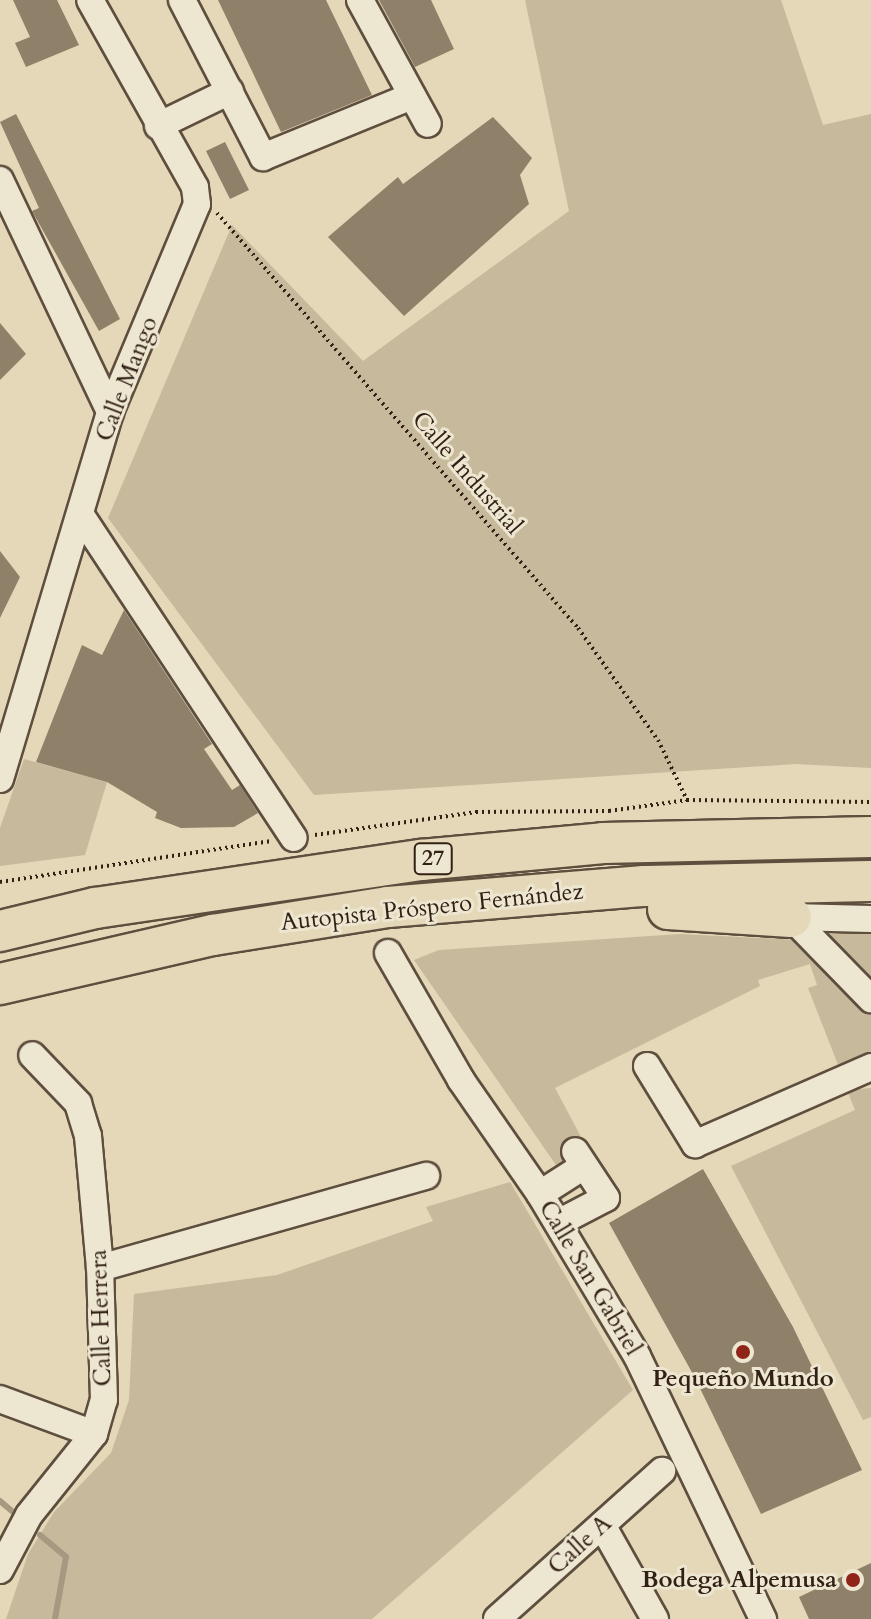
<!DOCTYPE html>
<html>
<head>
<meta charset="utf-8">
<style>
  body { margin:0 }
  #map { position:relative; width:871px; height:1619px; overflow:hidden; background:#e4d8b8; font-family:Cardo,serif }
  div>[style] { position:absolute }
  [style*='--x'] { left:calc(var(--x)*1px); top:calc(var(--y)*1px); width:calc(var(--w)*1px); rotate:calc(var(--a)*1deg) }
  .green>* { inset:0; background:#c6b99c }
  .stream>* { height:6px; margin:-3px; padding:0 3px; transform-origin:3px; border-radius:3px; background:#a79981 }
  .building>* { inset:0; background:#8f806a }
  .path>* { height:4px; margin-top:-2px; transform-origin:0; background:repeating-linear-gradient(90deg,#322015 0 2px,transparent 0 6px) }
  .roads { filter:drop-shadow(2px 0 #5e4e3e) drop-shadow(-2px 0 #5e4e3e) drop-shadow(0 2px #5e4e3e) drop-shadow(0 -2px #5e4e3e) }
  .minor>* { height:26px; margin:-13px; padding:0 13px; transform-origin:13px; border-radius:13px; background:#ede6d1 }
  .highway>* { height:40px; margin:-20px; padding:0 20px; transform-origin:20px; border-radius:20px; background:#e4d8b8 }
  .dots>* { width:22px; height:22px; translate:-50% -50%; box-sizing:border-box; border:4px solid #ede6d1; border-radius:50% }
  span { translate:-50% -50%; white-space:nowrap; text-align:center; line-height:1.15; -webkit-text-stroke:6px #ede6d1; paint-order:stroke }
  .shield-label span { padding:2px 6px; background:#ede6d1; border:2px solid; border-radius:6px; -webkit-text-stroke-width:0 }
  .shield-label { font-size:22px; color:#322015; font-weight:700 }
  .street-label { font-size:24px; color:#322015 }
  .poi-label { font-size:24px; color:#322015; font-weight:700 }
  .right { translate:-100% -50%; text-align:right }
</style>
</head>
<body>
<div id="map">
  <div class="green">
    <i style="clip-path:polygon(525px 0,781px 0,823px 125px,871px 114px,871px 768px,796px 764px,314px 795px,108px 518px,232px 225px,363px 361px,569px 211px)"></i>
    <i style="clip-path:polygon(24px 759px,107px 782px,85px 855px,0 866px,0 828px)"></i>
    <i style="clip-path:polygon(819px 926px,871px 929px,871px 988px)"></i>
    <i style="clip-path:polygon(680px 934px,802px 940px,871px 1008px,871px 1062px,842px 1075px,808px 988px,817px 985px,810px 964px,758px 980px,760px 986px,555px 1088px,589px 1152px,565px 1178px,414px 960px,439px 950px)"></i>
    <i style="clip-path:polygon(871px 1088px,871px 1417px,863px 1420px,731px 1166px,855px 1110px,847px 1090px)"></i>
    <i style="clip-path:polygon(510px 1182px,633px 1390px,372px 1619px,6px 1619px,28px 1554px,54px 1512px,111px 1453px,129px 1400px,134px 1294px,277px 1275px,433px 1221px,426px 1207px)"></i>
  </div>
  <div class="stream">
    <i style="--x:0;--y:1501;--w:16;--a:40"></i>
    <i style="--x:40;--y:1535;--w:34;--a:40"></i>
    <i style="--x:66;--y:1557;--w:63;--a:100.1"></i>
  </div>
  <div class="building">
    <i style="clip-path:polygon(13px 0,57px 0,79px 45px,26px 67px,15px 43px,30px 37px)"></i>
    <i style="clip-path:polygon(218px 0,326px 0,372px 95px,281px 132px)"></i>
    <i style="clip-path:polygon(379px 0,431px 0,454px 49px,415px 67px)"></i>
    <i style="clip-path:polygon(16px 114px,120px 319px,99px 331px,32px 211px,39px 208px,0 122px)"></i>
    <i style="clip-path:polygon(493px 117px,532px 158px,520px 175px,529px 204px,404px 316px,328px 237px,398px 177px,403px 184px)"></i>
    <i style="clip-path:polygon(225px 142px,249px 190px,230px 199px,206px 151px)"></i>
    <i style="clip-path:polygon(0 323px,26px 354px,0 380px)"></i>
    <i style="clip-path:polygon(0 551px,20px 577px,0 618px)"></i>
    <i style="clip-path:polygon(124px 610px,212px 744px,204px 749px,232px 790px,240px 785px,258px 813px,234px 827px,181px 828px,155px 818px,157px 812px,107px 782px,36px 762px,82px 645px,102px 655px)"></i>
    <i style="clip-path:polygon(703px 1169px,793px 1327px,862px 1470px,761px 1514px,694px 1376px,609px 1223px)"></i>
    <i style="clip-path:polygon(871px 1563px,871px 1619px,809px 1619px,799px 1597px)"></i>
  </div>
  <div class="path">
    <i style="--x:217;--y:213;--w:550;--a:48.98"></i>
    <i style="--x:578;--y:628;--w:138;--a:54.5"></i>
    <i style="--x:658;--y:740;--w:67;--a:64.2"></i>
    <i style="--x:315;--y:835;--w:163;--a:-8.1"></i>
    <i style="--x:476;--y:812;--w:133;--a:-0.4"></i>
    <i style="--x:609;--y:811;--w:79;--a:-8"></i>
    <i style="--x:687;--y:800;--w:184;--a:0.6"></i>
    <i style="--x:0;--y:882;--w:273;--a:-8.6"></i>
  </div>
  <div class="roads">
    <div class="minor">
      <i style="--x:182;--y:0;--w:177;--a:62.7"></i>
      <i style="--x:263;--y:157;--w:161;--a:-22.3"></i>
      <i style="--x:360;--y:0;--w:141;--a:61.3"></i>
      <i style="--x:158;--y:126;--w:80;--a:-25.9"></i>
      <i style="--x:0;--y:180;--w:257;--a:64.6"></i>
      <i style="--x:80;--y:514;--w:388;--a:56.6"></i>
      <i style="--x:0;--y:779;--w:383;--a:-73.3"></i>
      <i style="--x:110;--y:412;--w:225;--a:-67.3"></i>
      <i style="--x:197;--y:204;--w:17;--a:-97"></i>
      <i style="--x:195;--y:187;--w:214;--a:-119.3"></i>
      <i style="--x:791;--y:917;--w:115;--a:45.7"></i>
      <i style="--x:791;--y:917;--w:80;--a:1.4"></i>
      <i style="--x:388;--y:953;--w:146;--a:60.1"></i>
      <i style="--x:461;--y:1080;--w:139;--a:55.3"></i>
      <i style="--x:540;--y:1194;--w:189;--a:59.1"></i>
      <i style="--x:637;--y:1356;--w:292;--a:64.4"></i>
      <i style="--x:647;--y:1066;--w:92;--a:58.4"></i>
      <i style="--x:695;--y:1144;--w:192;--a:-23.6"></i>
      <i style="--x:540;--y:1194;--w:52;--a:-32.5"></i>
      <i style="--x:558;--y:1223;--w:54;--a:-27.5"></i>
      <i style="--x:606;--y:1198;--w:56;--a:-123.4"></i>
      <i style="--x:100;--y:1268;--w:339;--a:-15.8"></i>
      <i style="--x:0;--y:1399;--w:100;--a:20.4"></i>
      <i style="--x:602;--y:1525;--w:108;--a:60.6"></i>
      <i style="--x:0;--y:1570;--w:62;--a:-62.2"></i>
      <i style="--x:29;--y:1515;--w:104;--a:-51.3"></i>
      <i style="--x:94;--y:1434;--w:35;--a:-74"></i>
      <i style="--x:104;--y:1400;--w:132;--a:-91.7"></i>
      <i style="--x:100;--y:1268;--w:133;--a:-95.2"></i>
      <i style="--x:88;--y:1136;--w:34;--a:-107"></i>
      <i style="--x:78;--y:1103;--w:66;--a:-133.8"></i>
      <i style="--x:497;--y:1619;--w:222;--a:-41.9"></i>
    </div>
    <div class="highway">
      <i style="--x:668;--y:909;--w:123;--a:3.7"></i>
      <i style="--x:0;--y:931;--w:98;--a:-13.6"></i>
      <i style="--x:95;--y:908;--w:330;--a:-8.4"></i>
      <i style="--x:421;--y:860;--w:183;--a:-5.3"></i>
      <i style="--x:603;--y:843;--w:268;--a:-1.3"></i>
      <i style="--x:0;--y:984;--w:219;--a:-13"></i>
      <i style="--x:213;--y:935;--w:177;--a:-9.1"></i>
      <i style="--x:388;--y:907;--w:257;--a:-4.7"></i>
      <i style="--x:644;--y:886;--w:227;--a:-1.3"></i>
    </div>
  </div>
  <div class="dots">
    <i style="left:743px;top:1352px;background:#8f2418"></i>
    <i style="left:853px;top:1580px;background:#8f2418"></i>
  </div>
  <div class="shield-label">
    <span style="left:433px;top:859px">27</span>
  </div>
  <div class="street-label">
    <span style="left:127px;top:379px;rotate:-69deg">Calle Mango</span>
    <span style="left:467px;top:473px;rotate:49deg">Calle Industrial</span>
    <span style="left:432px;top:907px;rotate:-6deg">Autopista Próspero Fernández</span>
    <span style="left:590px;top:1278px;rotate:59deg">Calle San Gabriel</span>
    <span style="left:101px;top:1318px;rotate:-92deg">Calle Herrera</span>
    <span style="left:580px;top:1545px;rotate:-42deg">Calle A</span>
  </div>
  <div class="poi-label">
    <span style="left:743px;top:1379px">Pequeño Mundo</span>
    <span class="right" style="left:837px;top:1580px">Bodega Alpemusa</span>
  </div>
</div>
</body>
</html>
